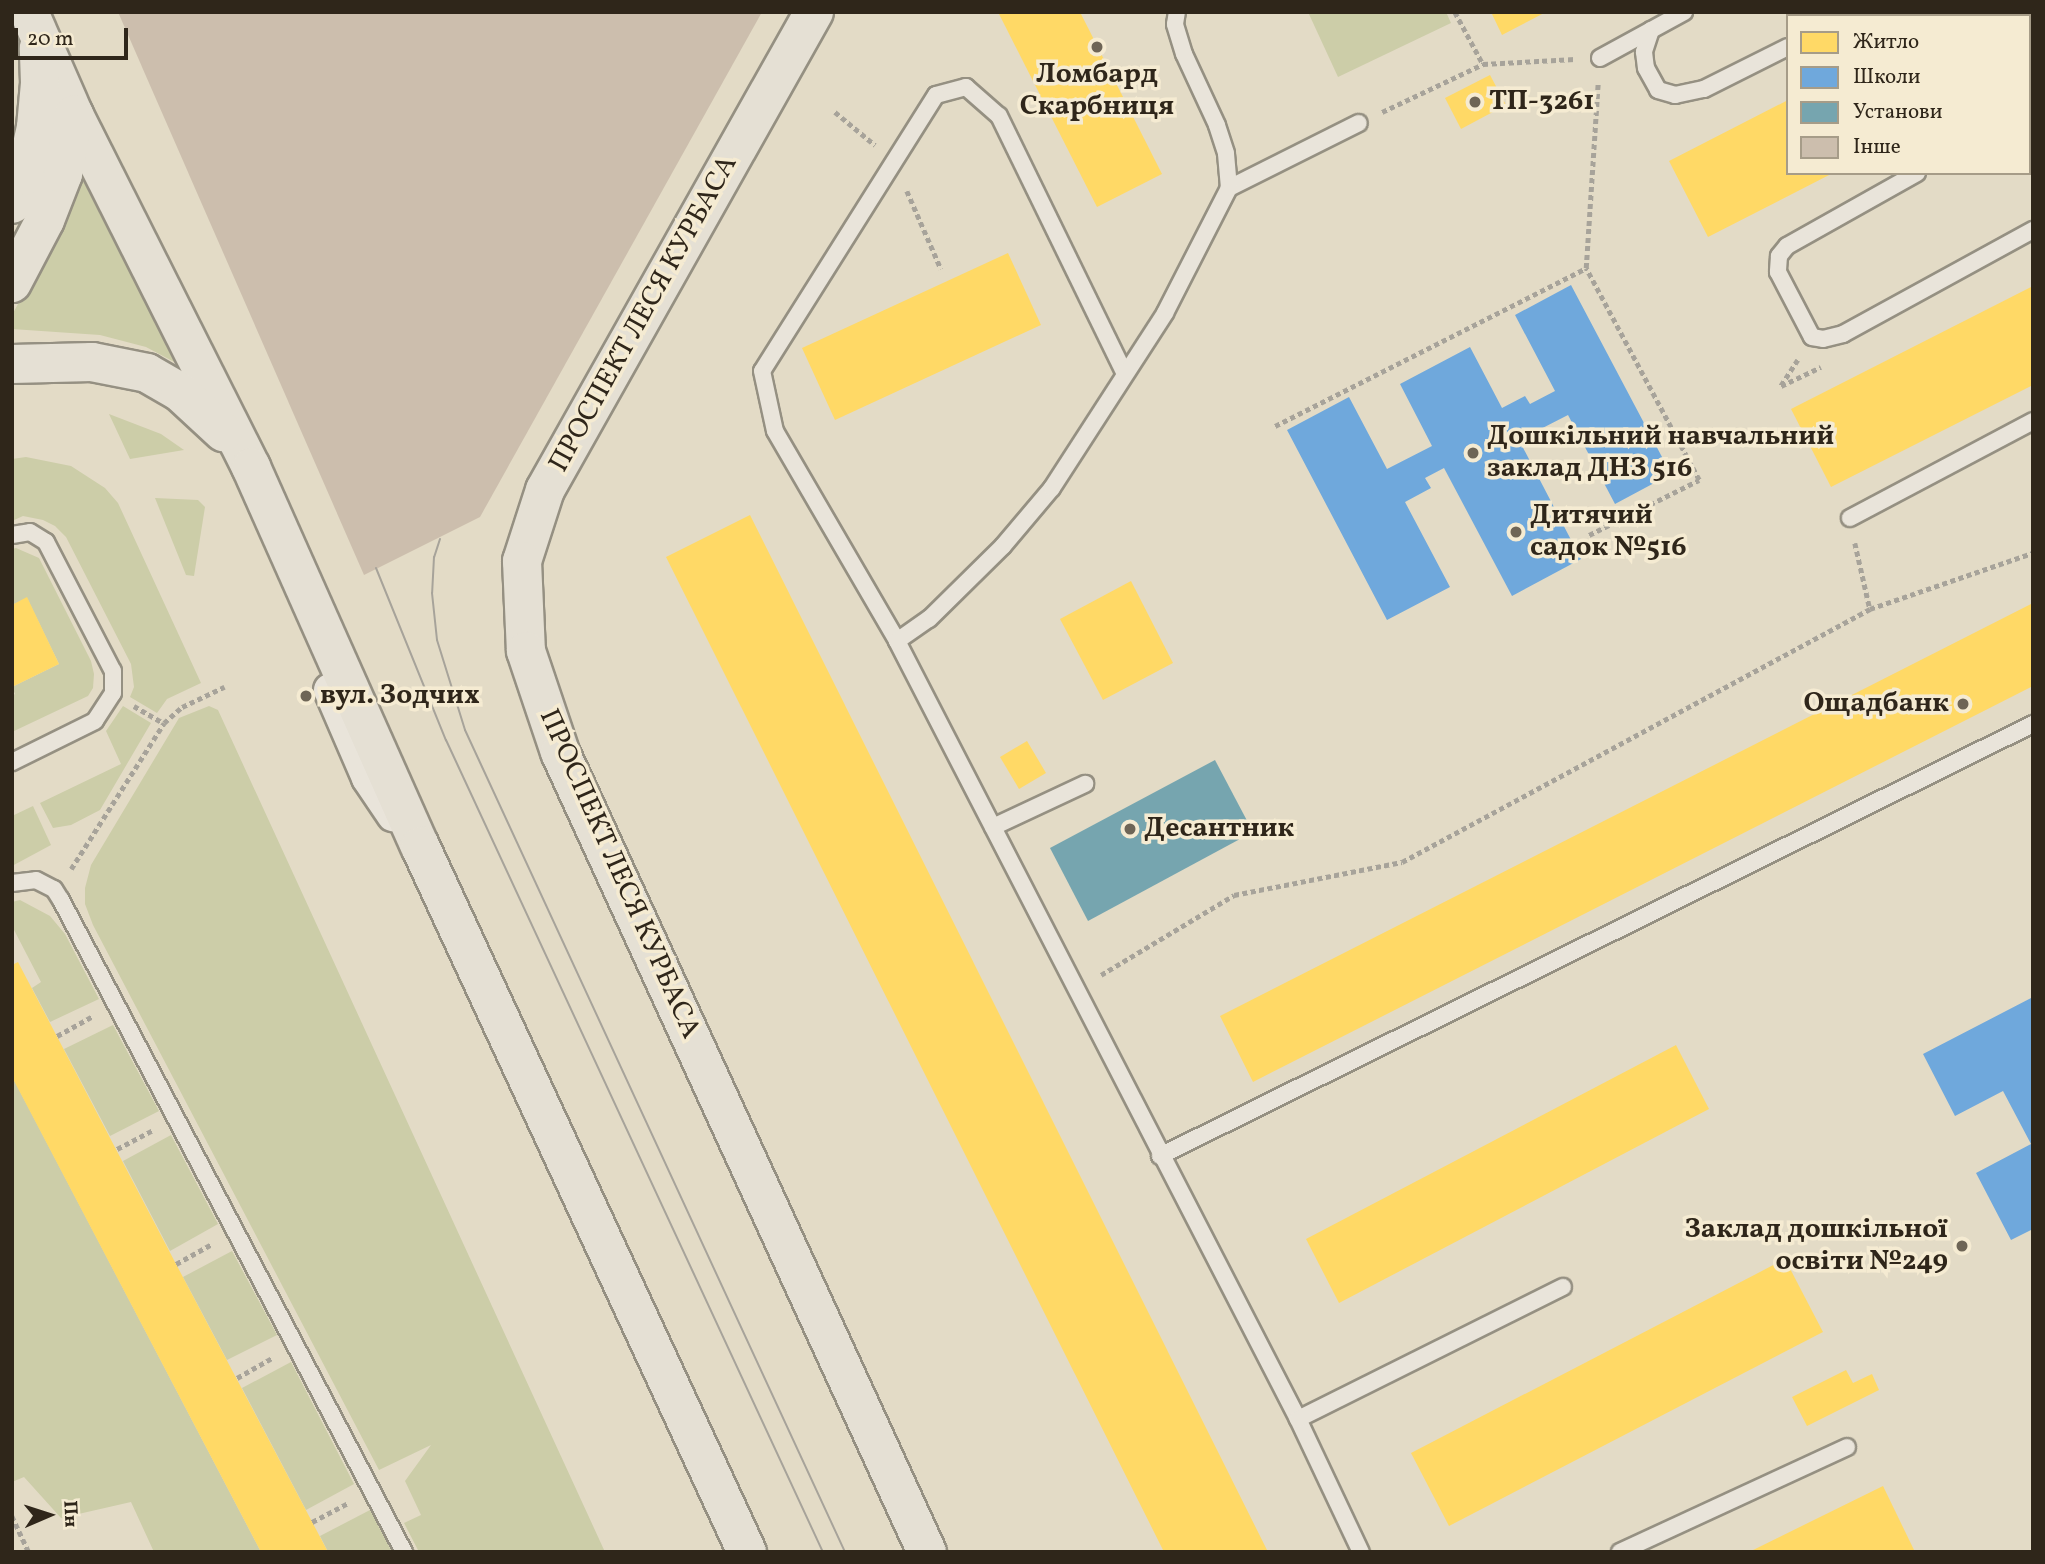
<!DOCTYPE html>
<html>
<head>
<meta charset="utf-8">
<style>
  body { margin:0 }
  #map { position:relative; width:2045px; height:1564px; overflow:hidden; background:#e3dbc6; font-family:Vollkorn,serif }
  div>[style] { position:absolute }
  [style*='--x'] { left:calc(var(--x)*1px); top:calc(var(--y)*1px); width:calc(var(--w)*1px); rotate:calc(var(--a)*1deg) }
  .green>* { inset:0; background:#cccda8 }
  .homes>* { inset:0; background:#ffd966 }
  .schools>* { inset:0; background:#6fa8dc }
  .public>* { inset:0; background:#76a5af }
  .building>* { inset:0; background:#ccbead }
  .path>* { height:4.5px; margin-top:-2.25px; transform-origin:0; background:repeating-linear-gradient(90deg,#a7a39a 0 5px,transparent 0 8.5px) }
  .roads { filter:drop-shadow(2px 0 #959082) drop-shadow(-2px 0 #959082) drop-shadow(0 2px #959082) drop-shadow(0 -2px #959082) }
  .service>* { height:16px; margin:-8px; padding:0 8px; transform-origin:8px; border-radius:8px; background:#e9e4da }
  .minor>* { height:32px; margin:-16px; padding:0 16px; transform-origin:16px; border-radius:16px; background:#e9e4da }
  .primary>* { height:38px; margin:-19px; padding:0 19px; transform-origin:19px; border-radius:19px; background:#e5e0d4 }
  .tram>* { height:2px; margin:-1px; padding:0 1px; transform-origin:1px; border-radius:1px; background:#a7a39a }
  .dots>* { width:19px; height:19px; translate:-50% -50%; box-sizing:border-box; border:4px solid #f5ebd2; border-radius:50% }
  span { translate:-50% -50%; white-space:nowrap; text-align:center; line-height:1.15; -webkit-text-stroke:7px #f5ebd2; paint-order:stroke }
  .poi-label { font-size:28px; color:#2f261a; font-weight:700 }
  .left { translate:0 -50%; text-align:left }
  .right { translate:-100% -50%; text-align:right }
  .street-label { font-size:28px; color:#2f261a }
  .frame { position:absolute; inset:0; border:14px solid #2f261a; pointer-events:none }
  .legend { position:absolute; left:1786px; top:14px; width:245px; height:161px; box-sizing:border-box; background:#f5ebd2; border:2px solid #a69c88; margin:0; padding:9px 12px; list-style:none; font-size:21px; color:#2f261a }
  .legend li { display:flex; align-items:center; gap:14px; height:35px }
  .legend b { width:35px; border:2px solid #a69c88 }
  .north { position:absolute; left:14px; top:1480px; width:70px; height:70px; -webkit-text-stroke:5px #f5ebd2; paint-order:stroke; rotate:87deg; font-size:19px; font-weight:700; line-height:28px; text-align:center; color:#2f261a }
  .north::after { content:''; display:block; margin:auto; width:24px; height:32px; background:#2f261a; clip-path:polygon(50% 0,100% 100%,50% 72%,0 100%) }
  .scale { position:absolute; left:14px; top:28px; width:114px; height:32px; box-sizing:border-box; border:4px solid #2f261a; border-top:0; padding-left:9px; font-size:21px; line-height:24px; white-space:nowrap; color:#2f261a; -webkit-text-stroke:5px #f5ebd2; paint-order:stroke }
</style>
</head>
<body>
<div id="map">
  <div class="green">
    <i style="clip-path:polygon(1308px 12px,1446px 12px,1451px 23px,1338px 77px)"></i>
    <i style="clip-path:polygon(81px 164px,180px 365px,146px 347px,100px 335px,12px 329px,12px 315px,30px 282px)"></i>
    <i style="clip-path:polygon(109px 414px,161px 434px,184px 450px,130px 459px)"></i>
    <i style="clip-path:polygon(26px 457px,71px 466px,105px 488px,118px 503px,201px 683px,167px 699px,157px 713px,130px 697px,134px 687px,131px 664px,66px 537px,55px 526px,43px 520px,23px 516px,12px 521px,12px 459px)"></i>
    <i style="clip-path:polygon(155px 498px,198px 500px,205px 507px,194px 576px,186px 575px)"></i>
    <i style="clip-path:polygon(16px 548px,39px 558px,91px 661px,94px 674px,93px 688px,88px 696px,12px 732px,12px 696px,15px 694px,12px 687px,59px 664px,27px 598px,12px 605px,12px 549px)"></i>
    <i style="clip-path:polygon(123px 706px,151px 723px,100px 810px,71px 825px,53px 828px,40px 803px,121px 764px,106px 731px)"></i>
    <i style="clip-path:polygon(209px 706px,218px 710px,605px 1552px,419px 1552px,404px 1523px,421px 1515px,405px 1481px,431px 1445px,379px 1470px,93px 925px,85px 904px,85px 888px,91px 865px,179px 718px)"></i>
    <i style="clip-path:polygon(33px 806px,51px 845px,12px 866px,12px 816px)"></i>
    <i style="clip-path:polygon(20px 900px,50px 916px,65px 934px,99px 999px,50px 1022px,32px 988px,41px 982px,12px 926px,12px 902px)"></i>
    <i style="clip-path:polygon(113px 1025px,159px 1111px,110px 1136px,64px 1049px)"></i>
    <i style="clip-path:polygon(14px 1080px,261px 1552px,154px 1552px,131px 1502px,61px 1518px,24px 1477px,12px 1482px)"></i>
    <i style="clip-path:polygon(171px 1135px,218px 1224px,170px 1251px,123px 1161px)"></i>
    <i style="clip-path:polygon(232px 1251px,277px 1335px,227px 1360px,183px 1277px)"></i>
    <i style="clip-path:polygon(291px 1362px,354px 1484px,306px 1510px,242px 1388px)"></i>
    <i style="clip-path:polygon(370px 1510px,392px 1552px,328px 1552px,320px 1536px)"></i>
  </div>
  <div class="homes">
    <i style="clip-path:polygon(998px 12px,1080px 12px,1162px 174px,1097px 207px)"></i>
    <i style="clip-path:polygon(1491px 12px,1546px 12px,1502px 35px)"></i>
    <i style="clip-path:polygon(1960px 12px,2033px 12px,2033px 71px,2029px 73px,2029px 16px,1953px 16px)"></i>
    <i style="clip-path:polygon(1490px 75px,1506px 105px,1461px 129px,1445px 98px)"></i>
    <i style="clip-path:polygon(1788px 100px,1788px 173px,1833px 173px,1708px 237px,1669px 161px)"></i>
    <i style="clip-path:polygon(1008px 253px,1041px 325px,835px 420px,802px 348px)"></i>
    <i style="clip-path:polygon(2033px 286px,2033px 385px,1831px 487px,1791px 409px)"></i>
    <i style="clip-path:polygon(750px 515px,1268px 1552px,1164px 1552px,666px 557px)"></i>
    <i style="clip-path:polygon(1131px 581px,1173px 663px,1103px 700px,1060px 619px)"></i>
    <i style="clip-path:polygon(27px 597px,59px 664px,12px 687px,12px 605px)"></i>
    <i style="clip-path:polygon(2033px 603px,2033px 686px,1253px 1082px,1220px 1016px)"></i>
    <i style="clip-path:polygon(1027px 741px,1046px 773px,1019px 789px,1000px 757px)"></i>
    <i style="clip-path:polygon(18px 962px,176px 1264px,328px 1552px,261px 1552px,12px 1077px,12px 965px)"></i>
    <i style="clip-path:polygon(1676px 1045px,1709px 1109px,1339px 1303px,1306px 1239px)"></i>
    <i style="clip-path:polygon(1785px 1259px,1823px 1332px,1449px 1526px,1411px 1453px)"></i>
    <i style="clip-path:polygon(1846px 1370px,1853px 1383px,1872px 1374px,1879px 1390px,1807px 1426px,1792px 1397px)"></i>
    <i style="clip-path:polygon(1883px 1486px,1915px 1552px,1749px 1552px)"></i>
  </div>
  <div class="schools">
    <i style="clip-path:polygon(1571px 285px,1671px 474px,1615px 504px,1568px 415px,1519px 440px,1581px 559px,1512px 596px,1444px 468px,1425px 478px,1431px 488px,1405px 502px,1450px 587px,1387px 620px,1287px 430px,1349px 397px,1387px 469px,1432px 446px,1400px 384px,1470px 347px,1502px 408px,1525px 396px,1530px 404px,1555px 391px,1515px 315px)"></i>
    <i style="clip-path:polygon(2033px 997px,2033px 1229px,2011px 1240px,1976px 1173px,2031px 1144px,2003px 1091px,1955px 1116px,1923px 1054px)"></i>
  </div>
  <div class="public">
    <i style="clip-path:polygon(1215px 760px,1253px 832px,1088px 921px,1050px 848px)"></i>
  </div>
  <div class="building">
    <i style="clip-path:polygon(118px 12px,762px 12px,480px 517px,364px 575px)"></i>
  </div>
  <div class="path">
    <i style="--x:1455;--y:12;--w:59;--a:61.7"></i>
    <i style="--x:835;--y:112;--w:52;--a:39.5"></i>
    <i style="--x:1382;--y:112;--w:112;--a:-25.4"></i>
    <i style="--x:1483;--y:64;--w:92;--a:-3.1"></i>
    <i style="--x:907;--y:191;--w:85;--a:66.4"></i>
    <i style="--x:1798;--y:360;--w:31;--a:123"></i>
    <i style="--x:1781;--y:386;--w:44;--a:-25.4"></i>
    <i style="--x:1275;--y:426;--w:349;--a:-26.9"></i>
    <i style="--x:1589;--y:535;--w:123;--a:-26.6"></i>
    <i style="--x:1699;--y:480;--w:240;--a:-118.1"></i>
    <i style="--x:1586;--y:268;--w:184;--a:-86.3"></i>
    <i style="--x:1855;--y:543;--w:68;--a:77.2"></i>
    <i style="--x:134;--y:706;--w:34;--a:30"></i>
    <i style="--x:71;--y:869;--w:173;--a:-57.5"></i>
    <i style="--x:164;--y:723;--w:24;--a:-42"></i>
    <i style="--x:182;--y:707;--w:47;--a:-25.5"></i>
    <i style="--x:1101;--y:975;--w:155;--a:-31"></i>
    <i style="--x:1234;--y:895;--w:171;--a:-11.1"></i>
    <i style="--x:1402;--y:862;--w:532;--a:-28.4"></i>
    <i style="--x:1870;--y:609;--w:172;--a:-19"></i>
    <i style="--x:57;--y:1036;--w:41;--a:-29.1"></i>
    <i style="--x:117;--y:1149;--w:41;--a:-27.8"></i>
    <i style="--x:176;--y:1264;--w:41;--a:-29.1"></i>
    <i style="--x:237;--y:1378;--w:40;--a:-29.7"></i>
    <i style="--x:12;--y:1516;--w:40;--a:65"></i>
    <i style="--x:312;--y:1522;--w:41;--a:-27.8"></i>
  </div>
  <div class="roads">
    <div class="service">
      <i style="--x:1850;--y:16;--w:8;--a:-30"></i>
      <i style="--x:1651;--y:30;--w:23;--a:108"></i>
      <i style="--x:1644;--y:52;--w:16;--a:83"></i>
      <i style="--x:1646;--y:68;--w:25;--a:61"></i>
      <i style="--x:1658;--y:90;--w:18;--a:16"></i>
      <i style="--x:1675;--y:95;--w:30;--a:-12"></i>
      <i style="--x:1704;--y:89;--w:94;--a:-26.6"></i>
      <i style="--x:1600;--y:58;--w:96;--a:-28.7"></i>
      <i style="--x:2029;--y:111;--w:4;--a:-27"></i>
      <i style="--x:1917;--y:173;--w:149;--a:150.7"></i>
      <i style="--x:1787;--y:246;--w:13;--a:129"></i>
      <i style="--x:1779;--y:256;--w:16;--a:94"></i>
      <i style="--x:1778;--y:272;--w:73;--a:62.4"></i>
      <i style="--x:1812;--y:337;--w:11;--a:10"></i>
      <i style="--x:1823;--y:339;--w:21;--a:-14"></i>
      <i style="--x:1843;--y:334;--w:217;--a:-28.7"></i>
      <i style="--x:1229;--y:188;--w:145;--a:-26.6"></i>
      <i style="--x:1124;--y:372;--w:285;--a:-116"></i>
      <i style="--x:999;--y:116;--w:44;--a:-138.7"></i>
      <i style="--x:966;--y:87;--w:31;--a:165"></i>
      <i style="--x:936;--y:95;--w:326;--a:122.2"></i>
      <i style="--x:762;--y:371;--w:61;--a:77.8"></i>
      <i style="--x:775;--y:431;--w:243;--a:59.8"></i>
      <i style="--x:897;--y:641;--w:875;--a:62.73"></i>
      <i style="--x:1298;--y:1419;--w:147;--a:64.7"></i>
      <i style="--x:1850;--y:518;--w:207;--a:-27.9"></i>
      <i style="--x:12;--y:535;--w:18;--a:-9"></i>
      <i style="--x:30;--y:532;--w:19;--a:32"></i>
      <i style="--x:46;--y:542;--w:145;--a:62.6"></i>
      <i style="--x:113;--y:671;--w:22;--a:90"></i>
      <i style="--x:113;--y:693;--w:33;--a:123"></i>
      <i style="--x:95;--y:721;--w:93;--a:153.7"></i>
      <i style="--x:897;--y:641;--w:39;--a:-35"></i>
      <i style="--x:929;--y:619;--w:104;--a:-44.6"></i>
      <i style="--x:1003;--y:546;--w:76;--a:-49.8"></i>
      <i style="--x:1052;--y:488;--w:208;--a:-57.1"></i>
      <i style="--x:1165;--y:313;--w:140;--a:-62.9"></i>
      <i style="--x:1229;--y:188;--w:35;--a:-95"></i>
      <i style="--x:1226;--y:153;--w:29;--a:-108"></i>
      <i style="--x:1217;--y:125;--w:78;--a:-114.9"></i>
      <i style="--x:1184;--y:54;--w:31;--a:-107"></i>
      <i style="--x:1175;--y:24;--w:12;--a:-81"></i>
      <i style="--x:993;--y:827;--w:102;--a:-25.1"></i>
      <i style="--x:12;--y:883;--w:24;--a:-7"></i>
      <i style="--x:36;--y:880;--w:20;--a:27"></i>
      <i style="--x:54;--y:889;--w:13;--a:58"></i>
      <i style="--x:61;--y:900;--w:737;--a:62.25"></i>
      <i style="--x:1160;--y:1156;--w:974;--a:-26.33"></i>
      <i style="--x:1298;--y:1419;--w:296;--a:-26.5"></i>
      <i style="--x:1620;--y:1552;--w:250;--a:-24.8"></i>
    </div>
    <div class="minor">
      <i style="--x:330;--y:690;--w:96;--a:66.6"></i>
      <i style="--x:368;--y:778;--w:45;--a:56"></i>
    </div>
    <div class="primary">
      <i style="--x:29;--y:12;--w:112;--a:66.4"></i>
      <i style="--x:74;--y:115;--w:394;--a:63.3"></i>
      <i style="--x:251;--y:467;--w:415;--a:66"></i>
      <i style="--x:420;--y:846;--w:778;--a:65.15"></i>
      <i style="--x:814;--y:12;--w:548;--a:119.37"></i>
      <i style="--x:545;--y:490;--w:75;--a:107.9"></i>
      <i style="--x:522;--y:561;--w:90;--a:87.5"></i>
      <i style="--x:526;--y:651;--w:107;--a:71.4"></i>
      <i style="--x:560;--y:752;--w:880;--a:65.36"></i>
      <i style="--x:12;--y:204;--w:31;--a:-65"></i>
      <i style="--x:25;--y:176;--w:50;--a:-77.3"></i>
      <i style="--x:36;--y:127;--w:44;--a:-84.8"></i>
      <i style="--x:40;--y:83;--w:35;--a:-92"></i>
      <i style="--x:12;--y:283;--w:71;--a:-62.4"></i>
      <i style="--x:45;--y:220;--w:49;--a:-68.6"></i>
      <i style="--x:63;--y:174;--w:60;--a:-79.4"></i>
      <i style="--x:12;--y:364;--w:80;--a:-1.4"></i>
      <i style="--x:92;--y:362;--w:56;--a:11.3"></i>
      <i style="--x:147;--y:373;--w:38;--a:30"></i>
      <i style="--x:180;--y:392;--w:59;--a:42.9"></i>
    </div>
  </div>
  <div class="tram">
    <i style="--x:440;--y:539;--w:19;--a:108"></i>
    <i style="--x:434;--y:557;--w:36;--a:93"></i>
    <i style="--x:432;--y:593;--w:47;--a:83.9"></i>
    <i style="--x:437;--y:640;--w:94;--a:72.7"></i>
    <i style="--x:465;--y:730;--w:906;--a:65.19"></i>
    <i style="--x:376;--y:568;--w:186;--a:67.9"></i>
    <i style="--x:446;--y:740;--w:895;--a:65.1"></i>
  </div>
  <div class="dots">
    <i style="left:1097px;top:47px;background:#6e6556"></i>
    <i style="left:1475px;top:102px;background:#6e6556"></i>
    <i style="left:1473px;top:453px;background:#6e6556"></i>
    <i style="left:1516px;top:532px;background:#6e6556"></i>
    <i style="left:306px;top:696px;background:#6e6556"></i>
    <i style="left:1963px;top:704px;background:#6e6556"></i>
    <i style="left:1130px;top:829px;background:#6e6556"></i>
    <i style="left:1962px;top:1246px;background:#6e6556"></i>
  </div>
  <div class="poi-label">
    <span style="left:1097px;top:91px">Ломбард<br>Скарбниця</span>
    <span class="left" style="left:1489px;top:102px">ТП-3261</span>
    <span class="left" style="left:1487px;top:453px">Дошкільний навчальний<br>заклад ДНЗ 516</span>
    <span class="left" style="left:1530px;top:532px">Дитячий<br>садок №516</span>
    <span class="left" style="left:320px;top:696px">вул. Зодчих</span>
    <span class="right" style="left:1949px;top:704px">Ощадбанк</span>
    <span class="left" style="left:1144px;top:829px">Десантник</span>
    <span class="right" style="left:1948px;top:1246px">Заклад дошкільної<br>освіти №249</span>
  </div>
  <div class="street-label">
    <span style="left:644px;top:314px;rotate:-61deg">ПРОСПЕКТ ЛЕСЯ КУРБАСА</span>
    <span style="left:619px;top:874px;rotate:66deg">ПРОСПЕКТ ЛЕСЯ КУРБАСА</span>
  </div>
  <div class="frame"></div>
  <ul class="legend">
  <li><b style="height:19px;background:#ffd966"></b>Житло</li>
  <li><b style="height:19px;background:#6fa8dc"></b>Школи</li>
  <li><b style="height:19px;background:#76a5af"></b>Установи</li>
  <li><b style="height:19px;background:#ccbead"></b>Інше</li>
  </ul>
  <div class="north">Пн</div>
  <div class="scale">20 m</div>
</div>
</body>
</html>
